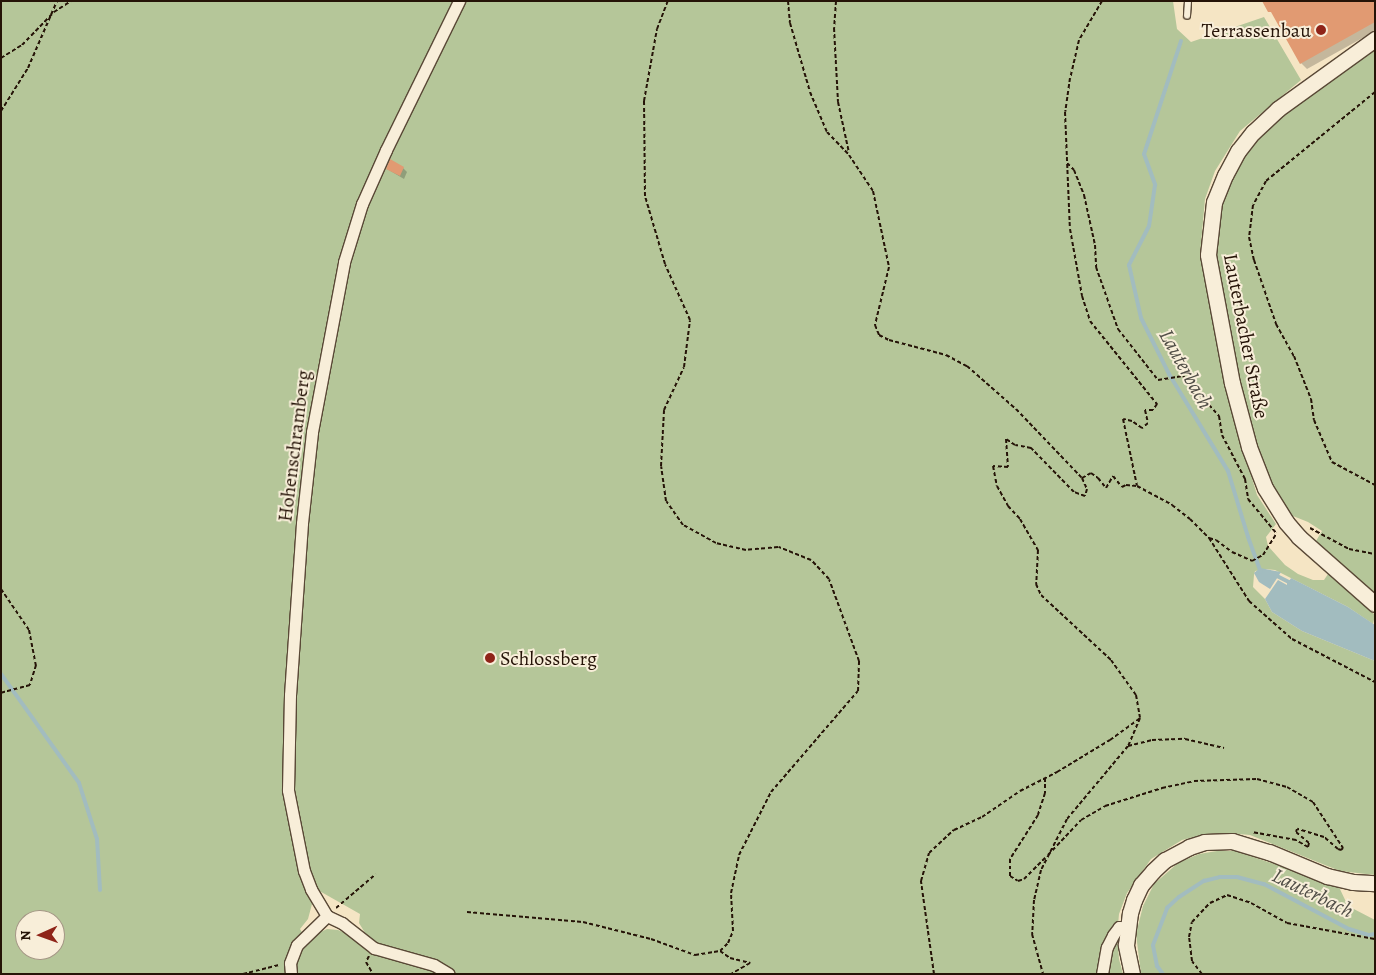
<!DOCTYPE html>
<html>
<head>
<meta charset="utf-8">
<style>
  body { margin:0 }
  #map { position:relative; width:1376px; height:975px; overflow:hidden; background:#f5e5c4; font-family:Alegreya,serif }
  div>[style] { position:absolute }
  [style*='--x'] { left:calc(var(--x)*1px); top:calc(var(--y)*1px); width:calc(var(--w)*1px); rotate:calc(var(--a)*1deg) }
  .green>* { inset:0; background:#b5c699 }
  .water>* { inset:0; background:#a2bcbf }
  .shadow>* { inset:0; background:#0003 }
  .stream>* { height:4px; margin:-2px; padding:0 2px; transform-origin:2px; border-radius:2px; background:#a2bcbf }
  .building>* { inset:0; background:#e19a72 }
  .path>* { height:2px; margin-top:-1px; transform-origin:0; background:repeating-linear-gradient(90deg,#251307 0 4px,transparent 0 6.5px) }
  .roads { filter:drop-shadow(1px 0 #594836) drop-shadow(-1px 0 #594836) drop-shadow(0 1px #594836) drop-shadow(0 -1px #594836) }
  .service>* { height:5.5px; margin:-2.75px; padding:0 2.75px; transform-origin:2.75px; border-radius:2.75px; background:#f8eed9 }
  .minor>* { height:11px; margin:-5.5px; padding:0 5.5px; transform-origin:5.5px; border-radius:5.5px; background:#f8eed9 }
  .secondary>* { height:15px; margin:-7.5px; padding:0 7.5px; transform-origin:7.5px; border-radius:7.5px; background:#f8eed9 }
  .dots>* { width:14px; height:14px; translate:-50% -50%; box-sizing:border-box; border:2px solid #f8eed9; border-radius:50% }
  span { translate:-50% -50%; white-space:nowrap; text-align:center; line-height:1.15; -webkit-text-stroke:4px #f8eed9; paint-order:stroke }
  .poi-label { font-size:20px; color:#251307 }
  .right { translate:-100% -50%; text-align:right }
  .left { translate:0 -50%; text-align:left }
  .street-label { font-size:20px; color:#251307 }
  .water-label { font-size:21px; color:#514e47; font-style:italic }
  .frame { position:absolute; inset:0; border:2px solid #251307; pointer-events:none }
  .north { position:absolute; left:15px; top:910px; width:50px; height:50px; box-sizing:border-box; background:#f8eed9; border:1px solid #a49685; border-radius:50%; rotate:268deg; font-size:14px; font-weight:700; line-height:20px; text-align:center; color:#251307 }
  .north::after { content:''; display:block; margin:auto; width:18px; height:22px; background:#8f2418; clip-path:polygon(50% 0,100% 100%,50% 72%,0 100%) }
</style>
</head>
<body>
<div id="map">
  <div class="green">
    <i style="clip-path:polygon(evenodd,1px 1px,1173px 1px,1177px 29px,1191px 42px,1264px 17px,1301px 80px,1240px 131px,1215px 171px,1205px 199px,1200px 255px,1246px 458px,1257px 495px,1276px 524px,1266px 537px,1268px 546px,1285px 565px,1298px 574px,1313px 580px,1324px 580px,1328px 574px,1375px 615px,1373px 624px,1348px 607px,1275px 570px,1266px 569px,1255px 571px,1254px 575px,1253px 587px,1265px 599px,1272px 612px,1302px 631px,1375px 661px,1375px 875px,1340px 871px,1250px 835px,1228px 833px,1206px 834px,1182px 840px,1151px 859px,1127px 893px,1119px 914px,1117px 936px,1119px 959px,1123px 974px,457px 974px,447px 966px,370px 941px,359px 923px,360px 914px,316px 889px,308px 919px,300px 929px,306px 939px,327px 929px,338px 930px,443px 974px,1px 974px,1px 1px,25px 920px,55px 920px,55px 950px,25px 950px,25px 920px)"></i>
    <i style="clip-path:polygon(1375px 42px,1375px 593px,1316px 541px,1322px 531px,1308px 522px,1288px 514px,1266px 483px,1231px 355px,1214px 254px,1217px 204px,1246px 149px,1280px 114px)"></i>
    <i style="clip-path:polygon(1217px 851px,1235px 851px,1338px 885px,1348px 906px,1375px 920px,1375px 974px,1141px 974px,1136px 934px,1143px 906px,1154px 884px,1178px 863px,1199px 854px)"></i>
  </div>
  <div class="water">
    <i style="clip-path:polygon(1260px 568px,1281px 572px,1270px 589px,1259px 582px,1254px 573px)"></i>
    <i style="clip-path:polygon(1291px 578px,1348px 607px,1375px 625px,1375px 661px,1302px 631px,1272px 612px,1265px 599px,1278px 580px,1287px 585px)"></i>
  </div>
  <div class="shadow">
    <i style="clip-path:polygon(1375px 1px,1375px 31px,1307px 69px,1301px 63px)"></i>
    <i style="clip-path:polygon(403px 168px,407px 172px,404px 179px,387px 169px)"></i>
  </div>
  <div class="stream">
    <i style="--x:1181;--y:41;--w:119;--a:108.1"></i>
    <i style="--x:1144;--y:154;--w:33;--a:70"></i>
    <i style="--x:1155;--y:185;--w:41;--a:98.3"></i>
    <i style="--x:1149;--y:226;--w:44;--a:117.1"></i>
    <i style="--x:1129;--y:265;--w:54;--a:77.2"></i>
    <i style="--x:1141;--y:318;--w:63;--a:63.4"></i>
    <i style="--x:1169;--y:374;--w:114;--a:58.7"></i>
    <i style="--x:1228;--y:471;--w:69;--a:73.1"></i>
    <i style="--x:1248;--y:537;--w:37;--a:70"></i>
    <i style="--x:1275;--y:575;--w:16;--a:27"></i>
    <i style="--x:1289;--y:582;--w:5;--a:90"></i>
    <i style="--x:1;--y:674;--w:134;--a:54.4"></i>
    <i style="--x:79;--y:783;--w:59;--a:72.2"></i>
    <i style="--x:97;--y:839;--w:51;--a:86.6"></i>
    <i style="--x:1163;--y:974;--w:10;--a:-127"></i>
    <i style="--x:1157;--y:966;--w:21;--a:-101"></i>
    <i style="--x:1153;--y:945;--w:40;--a:-69"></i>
    <i style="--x:1167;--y:908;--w:16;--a:-43"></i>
    <i style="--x:1179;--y:897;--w:30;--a:-33"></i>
    <i style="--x:1204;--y:881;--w:16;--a:-14"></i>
    <i style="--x:1220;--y:877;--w:17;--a:0"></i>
    <i style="--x:1237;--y:877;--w:28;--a:15"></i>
    <i style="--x:1264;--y:884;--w:96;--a:27.9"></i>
    <i style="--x:1349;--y:929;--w:21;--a:17"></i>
    <i style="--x:1369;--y:935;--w:6;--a:-9"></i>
  </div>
  <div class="building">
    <i style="clip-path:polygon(1262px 1px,1375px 1px,1375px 22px,1300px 64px,1271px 12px,1268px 12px)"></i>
    <i style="clip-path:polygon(390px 159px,404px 167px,400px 176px,386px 169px)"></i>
  </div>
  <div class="path">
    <i style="--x:788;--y:1;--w:22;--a:85"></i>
    <i style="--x:790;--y:23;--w:72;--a:73.8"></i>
    <i style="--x:810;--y:92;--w:43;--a:67"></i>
    <i style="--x:827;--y:132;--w:32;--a:46"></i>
    <i style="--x:849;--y:155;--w:43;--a:56.3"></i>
    <i style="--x:873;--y:191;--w:78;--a:78.1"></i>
    <i style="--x:889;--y:267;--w:60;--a:103.6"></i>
    <i style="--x:875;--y:325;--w:11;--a:68"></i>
    <i style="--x:879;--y:335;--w:11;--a:27"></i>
    <i style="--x:889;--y:340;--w:59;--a:14.7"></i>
    <i style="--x:946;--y:355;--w:24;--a:28"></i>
    <i style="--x:967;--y:366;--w:65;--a:41.3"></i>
    <i style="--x:1016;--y:409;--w:95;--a:46.3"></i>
    <i style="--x:1082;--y:478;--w:12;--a:66"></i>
    <i style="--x:1087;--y:489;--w:7;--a:106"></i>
    <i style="--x:1085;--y:496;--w:12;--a:-160"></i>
    <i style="--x:1074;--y:492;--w:62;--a:-134.3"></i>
    <i style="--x:1031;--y:448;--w:16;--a:-169"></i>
    <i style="--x:1015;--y:445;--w:11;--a:-146"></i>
    <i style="--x:1006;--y:439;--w:28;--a:86"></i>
    <i style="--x:1008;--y:467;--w:15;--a:-176"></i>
    <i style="--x:993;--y:466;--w:20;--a:79"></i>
    <i style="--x:997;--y:486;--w:23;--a:61"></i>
    <i style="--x:1008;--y:506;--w:18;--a:47"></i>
    <i style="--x:1020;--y:519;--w:36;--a:60"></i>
    <i style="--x:1038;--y:550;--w:34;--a:93"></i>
    <i style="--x:1036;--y:584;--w:12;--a:66"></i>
    <i style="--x:1041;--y:595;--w:96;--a:42.9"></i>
    <i style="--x:1111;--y:660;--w:43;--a:54.5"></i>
    <i style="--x:1136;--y:695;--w:23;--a:80"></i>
    <i style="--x:1140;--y:718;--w:30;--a:113"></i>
    <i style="--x:1128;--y:746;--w:95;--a:129.9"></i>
    <i style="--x:1067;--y:819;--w:57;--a:117"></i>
    <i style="--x:1041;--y:870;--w:31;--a:103"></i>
    <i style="--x:1034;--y:900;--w:34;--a:93"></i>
    <i style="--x:1032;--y:934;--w:41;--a:74.6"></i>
    <i style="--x:836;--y:1;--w:27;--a:94"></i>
    <i style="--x:834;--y:28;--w:74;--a:86.9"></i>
    <i style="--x:838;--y:102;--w:52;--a:77.8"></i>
    <i style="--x:1102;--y:1;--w:45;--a:120.5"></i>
    <i style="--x:1079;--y:40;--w:39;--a:103"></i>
    <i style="--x:1070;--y:78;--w:34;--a:98"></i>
    <i style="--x:1065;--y:112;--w:117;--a:87.6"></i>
    <i style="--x:1070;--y:229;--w:68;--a:79.8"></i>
    <i style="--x:1082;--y:296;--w:26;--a:72"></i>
    <i style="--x:1090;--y:321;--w:107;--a:51.1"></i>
    <i style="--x:1157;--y:404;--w:7;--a:124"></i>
    <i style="--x:1153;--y:410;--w:8;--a:180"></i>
    <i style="--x:1145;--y:410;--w:13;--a:77"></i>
    <i style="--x:1148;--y:423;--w:8;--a:140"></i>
    <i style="--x:1142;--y:428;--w:12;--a:-145"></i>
    <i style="--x:1132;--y:421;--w:9;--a:-167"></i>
    <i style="--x:1123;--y:419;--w:68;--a:78.2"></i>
    <i style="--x:1;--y:58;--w:25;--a:-32"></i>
    <i style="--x:22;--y:45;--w:46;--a:-45.9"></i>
    <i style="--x:54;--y:12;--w:20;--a:-33"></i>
    <i style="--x:1375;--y:92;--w:141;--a:140.8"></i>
    <i style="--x:1266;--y:181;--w:27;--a:118"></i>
    <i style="--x:1253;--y:205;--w:32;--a:97"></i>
    <i style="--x:1249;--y:237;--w:24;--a:78"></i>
    <i style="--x:1254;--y:260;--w:68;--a:71"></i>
    <i style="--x:1276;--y:324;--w:37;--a:61"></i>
    <i style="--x:1294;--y:356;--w:46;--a:68.4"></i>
    <i style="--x:1311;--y:399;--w:21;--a:82"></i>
    <i style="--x:1314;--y:420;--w:46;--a:66.8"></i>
    <i style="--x:1332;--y:462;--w:49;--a:28.1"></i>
    <i style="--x:1;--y:111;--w:51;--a:-57.9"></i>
    <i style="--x:28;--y:68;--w:73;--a:-66.6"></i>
    <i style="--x:1067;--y:163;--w:10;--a:45"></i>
    <i style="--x:1074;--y:170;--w:27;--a:68"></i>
    <i style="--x:1084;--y:195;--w:51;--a:77.6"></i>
    <i style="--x:1095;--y:245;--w:22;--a:87"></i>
    <i style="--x:1096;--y:267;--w:66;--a:70.5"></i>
    <i style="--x:1118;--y:329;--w:65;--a:51.9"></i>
    <i style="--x:1158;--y:380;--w:25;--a:-9"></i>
    <i style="--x:1183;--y:376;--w:54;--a:48"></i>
    <i style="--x:1219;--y:416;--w:19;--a:81"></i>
    <i style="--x:1222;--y:435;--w:50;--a:62.4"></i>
    <i style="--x:1245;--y:479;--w:20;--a:81"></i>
    <i style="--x:1248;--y:499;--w:45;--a:50.4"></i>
    <i style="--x:1082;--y:478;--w:10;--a:-29"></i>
    <i style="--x:1091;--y:473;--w:9;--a:36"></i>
    <i style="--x:1098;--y:478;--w:13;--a:51"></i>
    <i style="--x:1106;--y:488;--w:14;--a:-60"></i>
    <i style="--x:1113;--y:476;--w:14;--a:51"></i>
    <i style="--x:1122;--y:487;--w:4;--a:-27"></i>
    <i style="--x:1126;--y:485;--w:11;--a:5"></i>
    <i style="--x:1137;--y:486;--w:40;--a:28"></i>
    <i style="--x:1172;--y:505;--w:23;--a:38"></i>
    <i style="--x:1190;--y:519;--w:27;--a:45"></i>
    <i style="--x:1209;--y:538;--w:7;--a:16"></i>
    <i style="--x:1216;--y:540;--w:20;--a:37"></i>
    <i style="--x:1232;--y:552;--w:22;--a:24"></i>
    <i style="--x:1252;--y:561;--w:13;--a:-29"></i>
    <i style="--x:1263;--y:555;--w:26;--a:-58"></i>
    <i style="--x:1310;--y:528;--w:44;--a:28.3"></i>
    <i style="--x:1349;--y:549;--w:26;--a:11"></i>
    <i style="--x:1209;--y:538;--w:75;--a:57.6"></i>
    <i style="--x:1249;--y:601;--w:57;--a:41.5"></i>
    <i style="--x:1292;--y:639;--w:93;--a:27.4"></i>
    <i style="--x:1;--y:589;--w:50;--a:55.7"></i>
    <i style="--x:29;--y:630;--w:36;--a:79"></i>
    <i style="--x:36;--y:665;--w:21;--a:107"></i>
    <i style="--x:30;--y:685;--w:30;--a:165"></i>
    <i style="--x:1128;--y:746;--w:25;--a:-14"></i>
    <i style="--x:1152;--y:740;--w:33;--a:-2"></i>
    <i style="--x:1185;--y:739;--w:40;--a:13"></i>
    <i style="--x:1045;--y:778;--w:15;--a:90"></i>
    <i style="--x:1045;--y:793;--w:23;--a:108"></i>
    <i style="--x:1038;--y:815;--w:52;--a:122.5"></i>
    <i style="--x:1010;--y:859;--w:17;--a:90"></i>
    <i style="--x:1010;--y:876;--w:9;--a:32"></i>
    <i style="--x:1018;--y:881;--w:6;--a:-18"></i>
    <i style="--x:1024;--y:879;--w:30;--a:-45"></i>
    <i style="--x:1048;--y:855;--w:48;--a:-46.7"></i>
    <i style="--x:1081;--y:820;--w:28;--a:-30"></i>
    <i style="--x:1105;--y:806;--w:60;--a:-17.5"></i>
    <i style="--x:1162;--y:788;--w:33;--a:-12"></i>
    <i style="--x:1194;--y:781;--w:63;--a:-1.8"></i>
    <i style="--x:1257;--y:779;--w:31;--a:15"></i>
    <i style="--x:1287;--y:787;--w:30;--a:30"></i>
    <i style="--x:1313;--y:802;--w:55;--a:56.9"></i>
    <i style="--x:1343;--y:848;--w:3;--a:135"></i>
    <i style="--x:1341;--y:850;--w:3;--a:-162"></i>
    <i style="--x:1338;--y:849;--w:18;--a:-139"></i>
    <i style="--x:1324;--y:837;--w:28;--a:-163"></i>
    <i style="--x:1297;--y:829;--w:3;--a:108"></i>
    <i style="--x:1296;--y:832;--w:17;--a:40"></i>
    <i style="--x:1309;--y:843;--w:4;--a:104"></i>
    <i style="--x:1308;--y:847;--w:14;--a:-150"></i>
    <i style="--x:1296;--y:840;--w:45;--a:-169.7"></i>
    <i style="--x:336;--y:908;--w:52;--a:-40.4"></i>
    <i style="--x:467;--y:912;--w:116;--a:4.9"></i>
    <i style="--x:583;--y:922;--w:70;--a:14"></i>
    <i style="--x:651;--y:939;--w:47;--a:20"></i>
    <i style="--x:695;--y:955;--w:25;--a:-9"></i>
    <i style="--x:720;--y:951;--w:11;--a:-45"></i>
    <i style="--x:728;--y:943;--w:13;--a:-67"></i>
    <i style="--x:733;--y:931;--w:38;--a:-93"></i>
    <i style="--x:731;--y:893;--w:39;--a:-78"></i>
    <i style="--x:739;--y:855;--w:71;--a:-63.1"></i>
    <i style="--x:771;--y:792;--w:133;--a:-49.3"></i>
    <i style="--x:858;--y:691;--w:30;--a:-88"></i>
    <i style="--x:859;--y:661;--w:87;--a:-110.1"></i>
    <i style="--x:829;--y:579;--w:26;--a:-133"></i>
    <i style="--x:811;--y:560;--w:35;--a:-158"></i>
    <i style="--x:778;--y:547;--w:32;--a:175"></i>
    <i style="--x:746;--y:550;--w:31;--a:-167"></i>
    <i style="--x:716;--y:543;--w:38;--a:-151"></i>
    <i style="--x:683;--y:525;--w:29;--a:-125"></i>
    <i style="--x:666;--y:501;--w:35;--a:-98"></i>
    <i style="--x:661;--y:466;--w:56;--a:-86.9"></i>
    <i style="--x:664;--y:410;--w:47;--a:-65.1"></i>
    <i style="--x:684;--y:367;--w:47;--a:-82.7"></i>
    <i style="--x:690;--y:320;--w:61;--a:-114.1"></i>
    <i style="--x:665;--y:264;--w:71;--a:-106.4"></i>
    <i style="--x:645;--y:196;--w:95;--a:-90.6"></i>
    <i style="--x:644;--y:101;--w:73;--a:-79.8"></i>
    <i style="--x:657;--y:29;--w:30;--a:-69"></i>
    <i style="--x:720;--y:951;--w:12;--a:35"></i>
    <i style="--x:730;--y:958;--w:21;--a:14"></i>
    <i style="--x:750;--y:963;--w:22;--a:150"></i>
    <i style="--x:369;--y:956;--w:7;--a:117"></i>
    <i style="--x:366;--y:962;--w:14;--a:60"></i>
    <i style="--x:243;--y:974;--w:38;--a:-14"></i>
    <i style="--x:934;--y:974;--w:94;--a:-98"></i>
    <i style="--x:921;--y:881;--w:29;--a:-74"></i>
    <i style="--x:929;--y:853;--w:34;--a:-43"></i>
    <i style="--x:954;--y:830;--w:31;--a:-25"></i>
    <i style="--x:982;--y:817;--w:46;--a:-34.4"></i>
    <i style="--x:1020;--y:791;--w:42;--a:-27.2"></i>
    <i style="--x:1057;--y:772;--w:62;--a:-31.1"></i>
    <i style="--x:1110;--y:740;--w:37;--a:-36"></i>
    <i style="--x:1202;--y:974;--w:16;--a:-128"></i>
    <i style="--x:1192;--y:961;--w:24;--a:-97"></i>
    <i style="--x:1189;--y:937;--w:15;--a:-79"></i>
    <i style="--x:1192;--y:922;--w:26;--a:-47"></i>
    <i style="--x:1210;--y:903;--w:19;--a:-25"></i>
    <i style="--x:1227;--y:895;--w:25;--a:18"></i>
    <i style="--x:1251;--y:903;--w:41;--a:29.1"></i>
    <i style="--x:1287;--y:923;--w:89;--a:10.3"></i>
  </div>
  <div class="roads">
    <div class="service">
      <i style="--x:1187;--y:16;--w:15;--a:-86"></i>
    </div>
    <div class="minor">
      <i style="--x:327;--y:916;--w:31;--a:-121"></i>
      <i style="--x:311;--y:889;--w:19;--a:-111"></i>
      <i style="--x:304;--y:871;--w:83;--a:-101.2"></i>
      <i style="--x:288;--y:790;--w:95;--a:-88.8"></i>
      <i style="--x:290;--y:695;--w:172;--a:-86"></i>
      <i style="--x:302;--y:523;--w:92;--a:-83.7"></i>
      <i style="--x:312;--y:432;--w:173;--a:-79.3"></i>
      <i style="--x:344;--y:262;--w:61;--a:-72.8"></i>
      <i style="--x:362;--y:204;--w:59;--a:-66"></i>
      <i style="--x:386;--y:150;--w:166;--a:-63.9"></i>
      <i style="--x:327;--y:916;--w:17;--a:25"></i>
      <i style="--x:342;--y:923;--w:41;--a:38"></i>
      <i style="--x:374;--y:948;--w:62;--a:15.8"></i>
      <i style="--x:434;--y:965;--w:17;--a:31"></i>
      <i style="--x:291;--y:974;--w:11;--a:-95"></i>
      <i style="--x:290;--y:963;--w:19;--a:-69"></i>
      <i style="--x:297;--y:945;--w:42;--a:-44"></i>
      <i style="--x:1102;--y:974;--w:27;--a:-80"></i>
      <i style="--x:1107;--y:947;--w:13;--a:-63"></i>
      <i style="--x:1113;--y:935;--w:10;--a:-53"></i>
      <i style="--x:1119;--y:927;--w:8;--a:7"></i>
    </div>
    <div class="secondary">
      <i style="--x:1375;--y:39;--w:120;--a:144.2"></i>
      <i style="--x:1278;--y:109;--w:34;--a:137"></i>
      <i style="--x:1253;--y:132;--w:24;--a:128"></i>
      <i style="--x:1238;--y:151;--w:27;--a:118"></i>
      <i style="--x:1225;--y:175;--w:29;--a:112"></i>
      <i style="--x:1214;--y:202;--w:53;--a:96.5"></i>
      <i style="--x:1208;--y:255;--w:130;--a:79.4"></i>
      <i style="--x:1232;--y:383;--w:66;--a:75.1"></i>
      <i style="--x:1249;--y:447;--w:44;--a:68.7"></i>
      <i style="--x:1265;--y:488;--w:40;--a:58"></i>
      <i style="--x:1286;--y:522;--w:20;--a:49"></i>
      <i style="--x:1299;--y:537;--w:101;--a:41.4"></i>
      <i style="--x:1132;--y:974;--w:30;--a:-102"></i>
      <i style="--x:1126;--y:945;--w:32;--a:-83"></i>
      <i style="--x:1130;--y:913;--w:14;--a:-73"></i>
      <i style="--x:1134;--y:900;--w:17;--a:-65"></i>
      <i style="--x:1141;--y:885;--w:18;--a:-49"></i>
      <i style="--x:1153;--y:871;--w:16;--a:-43"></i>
      <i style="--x:1165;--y:860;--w:27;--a:-28"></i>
      <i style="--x:1189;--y:847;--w:16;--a:-18"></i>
      <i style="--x:1204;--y:842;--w:28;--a:-2"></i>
      <i style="--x:1232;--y:841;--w:39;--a:17"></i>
      <i style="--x:1269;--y:852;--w:63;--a:22.5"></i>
      <i style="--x:1327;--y:876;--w:27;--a:13"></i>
      <i style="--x:1353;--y:882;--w:22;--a:3"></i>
    </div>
  </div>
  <div class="dots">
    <i style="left:1321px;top:30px;background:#8f2418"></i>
    <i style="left:490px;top:658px;background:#8f2418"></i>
  </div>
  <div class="poi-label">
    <span class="right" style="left:1311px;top:30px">Terrassenbau</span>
    <span class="left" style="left:500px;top:658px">Schlossberg</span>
  </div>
  <div class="street-label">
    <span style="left:1246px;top:336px;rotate:79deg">Lauterbacher Straße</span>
    <span style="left:294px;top:446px;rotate:-83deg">Hohenschramberg</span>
  </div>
  <div class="water-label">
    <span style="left:1186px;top:369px;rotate:61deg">Lauterbach</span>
    <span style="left:1313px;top:893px;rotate:26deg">Lauterbach</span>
  </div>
  <div class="frame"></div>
  <div class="north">N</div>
</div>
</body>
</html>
